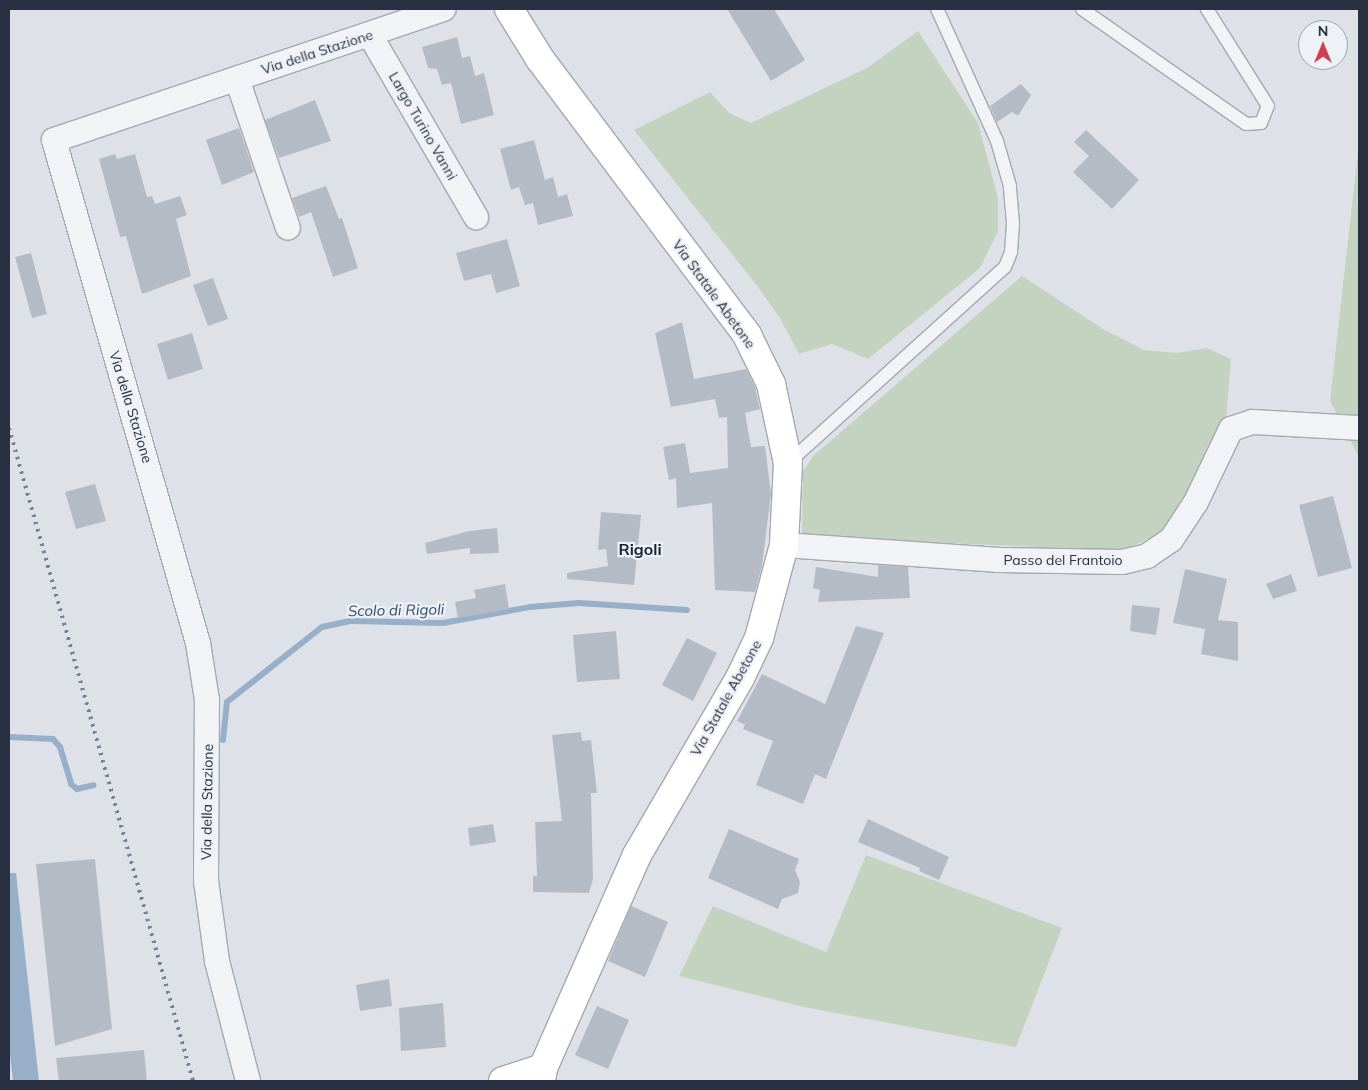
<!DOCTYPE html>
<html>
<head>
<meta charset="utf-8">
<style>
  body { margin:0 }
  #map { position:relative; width:1368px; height:1090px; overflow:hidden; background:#dee2e8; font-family:Mulish,sans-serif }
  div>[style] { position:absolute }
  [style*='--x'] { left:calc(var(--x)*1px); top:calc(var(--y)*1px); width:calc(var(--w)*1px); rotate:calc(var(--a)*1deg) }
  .green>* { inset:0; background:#c4d3bf }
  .water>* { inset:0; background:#98afca }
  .stream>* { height:6px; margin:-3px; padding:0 3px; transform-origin:3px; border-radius:3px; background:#98afca }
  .building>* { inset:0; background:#b5bbc5 }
  .roads { filter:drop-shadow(1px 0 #a3a9b2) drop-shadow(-1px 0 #a3a9b2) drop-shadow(0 1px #a3a9b2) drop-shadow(0 -1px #a3a9b2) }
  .lane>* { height:12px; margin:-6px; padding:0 6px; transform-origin:6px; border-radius:6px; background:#f1f3f7 }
  .street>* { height:24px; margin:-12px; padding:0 12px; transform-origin:12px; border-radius:12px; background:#f1f3f7 }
  .secondary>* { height:28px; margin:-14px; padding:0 14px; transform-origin:14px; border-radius:14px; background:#fff }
  .rail>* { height:4px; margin-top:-2px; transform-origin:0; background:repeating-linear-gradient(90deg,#778192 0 2.5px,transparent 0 7.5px) }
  span { translate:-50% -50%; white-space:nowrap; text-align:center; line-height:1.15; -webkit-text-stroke:4.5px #eef1f6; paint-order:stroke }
  .street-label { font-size:14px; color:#272f40 }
  .water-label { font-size:15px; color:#304d75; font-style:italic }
  .quarter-label { font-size:16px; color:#192130; font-weight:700 }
  .frame { position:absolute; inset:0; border:10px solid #272f40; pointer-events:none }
  .north { position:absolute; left:1298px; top:20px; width:50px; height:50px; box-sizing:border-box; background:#eef1f6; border:1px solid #9ea3ad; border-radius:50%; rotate:0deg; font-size:14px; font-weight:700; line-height:20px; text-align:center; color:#272f40 }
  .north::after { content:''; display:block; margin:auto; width:18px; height:22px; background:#d23f52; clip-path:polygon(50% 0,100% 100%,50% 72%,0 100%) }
</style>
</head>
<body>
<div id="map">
  <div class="green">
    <i style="clip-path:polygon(918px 31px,978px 123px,998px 198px,998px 231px,980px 268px,868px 359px,832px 344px,799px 354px,780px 318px,758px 287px,634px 130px,710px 92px,729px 113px,751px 123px,867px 68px)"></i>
    <i style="clip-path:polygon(1359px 143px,1359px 457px,1330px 401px)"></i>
    <i style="clip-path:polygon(1022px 276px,1103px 329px,1144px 350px,1177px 353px,1207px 348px,1231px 359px,1226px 421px,1209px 443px,1172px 529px,1120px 551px,802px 536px,803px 472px,813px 456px)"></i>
    <i style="clip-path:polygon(866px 855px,1062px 928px,1016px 1047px,804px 1007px,679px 976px,713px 906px,826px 952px)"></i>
  </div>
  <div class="water">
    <i style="clip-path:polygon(9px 861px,10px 873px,16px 873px,39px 1081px,13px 1081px,9px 1047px)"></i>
  </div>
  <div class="stream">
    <i style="--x:9;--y:737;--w:44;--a:2.6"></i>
    <i style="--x:53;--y:739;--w:11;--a:49"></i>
    <i style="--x:60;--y:747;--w:39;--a:73"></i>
    <i style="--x:71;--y:784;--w:8;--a:40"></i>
    <i style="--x:77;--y:789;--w:17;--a:-13"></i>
    <i style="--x:223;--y:740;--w:38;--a:-84"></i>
    <i style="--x:227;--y:702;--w:121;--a:-38.3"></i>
    <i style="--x:322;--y:627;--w:30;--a:-12"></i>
    <i style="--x:351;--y:621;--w:92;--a:1.2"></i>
    <i style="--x:443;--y:623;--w:88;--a:-10.4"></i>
    <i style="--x:530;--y:607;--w:49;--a:-4.7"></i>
    <i style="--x:579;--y:603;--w:108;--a:3.7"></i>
  </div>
  <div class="building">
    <i style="clip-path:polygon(727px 9px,774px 9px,805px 60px,771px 81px)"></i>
    <i style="clip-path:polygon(457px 37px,462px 58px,470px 56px,475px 76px,484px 73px,494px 115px,461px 124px,451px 83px,442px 85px,437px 69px,428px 68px,422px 47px)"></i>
    <i style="clip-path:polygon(1021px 84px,1031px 95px,1018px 116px,1012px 112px,997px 122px,990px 106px)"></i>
    <i style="clip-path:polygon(315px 100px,331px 141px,279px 158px,265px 120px)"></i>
    <i style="clip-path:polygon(239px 128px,254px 172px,222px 185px,206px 140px)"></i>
    <i style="clip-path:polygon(1086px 130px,1139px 180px,1112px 209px,1073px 172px,1089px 156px,1074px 142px)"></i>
    <i style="clip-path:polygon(534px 140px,545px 180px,553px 177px,558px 197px,567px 194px,573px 216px,538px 225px,533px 203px,525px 205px,519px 187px,511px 190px,500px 149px)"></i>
    <i style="clip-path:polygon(115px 154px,117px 159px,135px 154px,147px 197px,152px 196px,155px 204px,180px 196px,187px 215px,176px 219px,191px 276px,142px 294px,126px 236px,120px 237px,99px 159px)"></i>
    <i style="clip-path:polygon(326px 186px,339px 219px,342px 218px,358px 268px,333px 277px,311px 212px,299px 217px,292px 198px)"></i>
    <i style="clip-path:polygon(507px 239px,520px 286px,496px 293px,491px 274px,464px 281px,456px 253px)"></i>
    <i style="clip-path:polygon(31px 253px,47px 314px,32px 318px,15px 257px)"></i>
    <i style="clip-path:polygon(213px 278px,228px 319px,208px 326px,193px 285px)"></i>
    <i style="clip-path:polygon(682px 322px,694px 379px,746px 369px,755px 387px,760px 409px,745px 413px,751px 447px,765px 446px,771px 494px,762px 566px,755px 592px,715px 590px,712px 503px,677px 508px,676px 478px,669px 480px,663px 447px,685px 443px,690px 473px,728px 468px,727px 417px,719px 418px,715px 399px,671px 407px,655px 333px)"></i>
    <i style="clip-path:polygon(192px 333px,203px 369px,168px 380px,157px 344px)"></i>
    <i style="clip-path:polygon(95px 484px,106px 521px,76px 529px,65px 492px)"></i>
    <i style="clip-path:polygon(1333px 496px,1352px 568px,1318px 577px,1299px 505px)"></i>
    <i style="clip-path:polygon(601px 512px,641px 515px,634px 585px,567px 579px,567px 573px,608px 566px,606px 549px,598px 550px)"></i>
    <i style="clip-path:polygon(497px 528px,499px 553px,470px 554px,470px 548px,427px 554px,425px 543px,469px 531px)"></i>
    <i style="clip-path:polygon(878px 565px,908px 567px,910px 598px,818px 602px,820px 590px,813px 588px,816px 567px,878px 577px)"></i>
    <i style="clip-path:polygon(1185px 569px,1227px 579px,1218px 620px,1238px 622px,1238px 661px,1201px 654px,1205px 629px,1173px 623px)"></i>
    <i style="clip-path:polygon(1291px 574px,1297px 591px,1273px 599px,1266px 584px)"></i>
    <i style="clip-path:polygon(505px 584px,509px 609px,458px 618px,455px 602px,476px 598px,474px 590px)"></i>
    <i style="clip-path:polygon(1132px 605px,1160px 608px,1156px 635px,1130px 631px)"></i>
    <i style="clip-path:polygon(856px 626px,884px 633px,826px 779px,815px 774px,803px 804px,756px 785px,773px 741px,743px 729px,745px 725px,737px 721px,762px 674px,825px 704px)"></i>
    <i style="clip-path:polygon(616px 631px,620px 679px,577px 682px,573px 635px)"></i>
    <i style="clip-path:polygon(687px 638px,717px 653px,693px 701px,662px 685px)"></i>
    <i style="clip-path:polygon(581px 732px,582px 741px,591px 740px,597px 793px,591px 793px,593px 879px,589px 893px,533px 892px,533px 876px,537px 876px,535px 822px,562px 821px,552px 735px)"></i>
    <i style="clip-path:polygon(868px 819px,949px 857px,939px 880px,919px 871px,920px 868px,858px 842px)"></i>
    <i style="clip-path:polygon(493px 824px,496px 842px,470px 846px,468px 828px)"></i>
    <i style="clip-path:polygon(729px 829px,799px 859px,795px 870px,800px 882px,798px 893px,782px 899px,778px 909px,708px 878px)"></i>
    <i style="clip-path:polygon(95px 859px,112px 1029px,55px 1046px,36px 864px)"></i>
    <i style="clip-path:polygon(631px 906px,668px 922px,645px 977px,608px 961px)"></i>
    <i style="clip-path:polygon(389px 979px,392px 1006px,360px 1011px,356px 985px)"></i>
    <i style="clip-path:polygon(443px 1003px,446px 1047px,401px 1051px,399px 1008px)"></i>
    <i style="clip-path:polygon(597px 1006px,629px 1020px,608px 1069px,575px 1055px)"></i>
    <i style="clip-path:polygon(144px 1050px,147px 1081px,59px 1081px,56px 1058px)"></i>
  </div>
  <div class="roads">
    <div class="lane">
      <i style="--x:1082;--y:9;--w:200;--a:35"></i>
      <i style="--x:1246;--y:124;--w:15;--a:-4"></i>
      <i style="--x:1261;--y:123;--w:18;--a:-68"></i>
      <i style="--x:1268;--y:106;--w:115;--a:-122.2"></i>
      <i style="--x:788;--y:463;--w:292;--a:-42.1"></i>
      <i style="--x:1005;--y:267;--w:16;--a:-68"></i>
      <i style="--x:1011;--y:252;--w:29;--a:-86"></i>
      <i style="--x:1013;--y:223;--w:37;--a:-95"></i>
      <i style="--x:1010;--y:186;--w:47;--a:-106.1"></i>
      <i style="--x:997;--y:141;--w:145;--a:-114.4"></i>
    </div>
    <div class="street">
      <i style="--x:370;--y:35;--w:211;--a:59.8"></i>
      <i style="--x:237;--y:79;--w:157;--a:71.1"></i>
      <i style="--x:784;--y:545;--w:216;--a:4"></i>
      <i style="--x:999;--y:560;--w:123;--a:0.9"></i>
      <i style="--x:1122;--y:562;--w:26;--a:-13"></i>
      <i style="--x:1147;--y:556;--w:29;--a:-34"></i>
      <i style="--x:1171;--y:540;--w:45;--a:-56.7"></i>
      <i style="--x:1196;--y:502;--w:81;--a:-64.4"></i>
      <i style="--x:1231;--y:429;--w:22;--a:-18"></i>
      <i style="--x:1252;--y:422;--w:107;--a:3.2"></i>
      <i style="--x:248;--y:1081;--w:124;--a:-104.5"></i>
      <i style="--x:217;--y:961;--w:81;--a:-97.8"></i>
      <i style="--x:206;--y:881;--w:181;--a:-89.7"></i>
      <i style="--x:207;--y:700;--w:58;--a:-99"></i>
      <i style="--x:198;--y:643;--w:523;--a:-105.98"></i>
      <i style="--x:54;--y:140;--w:411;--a:-18.6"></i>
    </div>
    <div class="secondary">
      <i style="--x:509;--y:9;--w:59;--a:58.2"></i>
      <i style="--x:540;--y:59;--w:345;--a:53.1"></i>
      <i style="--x:747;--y:335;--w:55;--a:63.9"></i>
      <i style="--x:771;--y:384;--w:81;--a:77.9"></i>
      <i style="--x:788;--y:463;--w:82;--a:92.8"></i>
      <i style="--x:784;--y:545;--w:96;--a:105"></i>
      <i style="--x:759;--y:638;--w:44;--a:115.4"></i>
      <i style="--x:740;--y:678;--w:205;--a:120.2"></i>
      <i style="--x:637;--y:855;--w:233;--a:113.8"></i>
      <i style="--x:543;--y:1068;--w:13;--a:99"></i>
      <i style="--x:503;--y:1081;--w:42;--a:-18"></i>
    </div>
  </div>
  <div class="rail">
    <i style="--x:9;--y:428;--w:678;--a:74.26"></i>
  </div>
  <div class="street-label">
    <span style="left:317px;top:52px;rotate:-18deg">Via della Stazione</span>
    <span style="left:423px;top:126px;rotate:60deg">Largo Turino Vanni</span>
    <span style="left:714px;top:294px;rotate:54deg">Via Statale Abetone</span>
    <span style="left:131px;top:407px;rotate:73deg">Via della Stazione</span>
    <span style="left:1063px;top:560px">Passo del Frantoio</span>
    <span style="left:726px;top:698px;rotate:-61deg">Via Statale Abetone</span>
    <span style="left:207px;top:802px;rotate:-89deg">Via della Stazione</span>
  </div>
  <div class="water-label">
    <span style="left:396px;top:610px;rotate:-1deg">Scolo di Rigoli</span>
  </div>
  <div class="quarter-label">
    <span style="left:640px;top:549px">Rigoli</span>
  </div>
  <div class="frame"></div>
  <div class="north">N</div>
</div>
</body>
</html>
